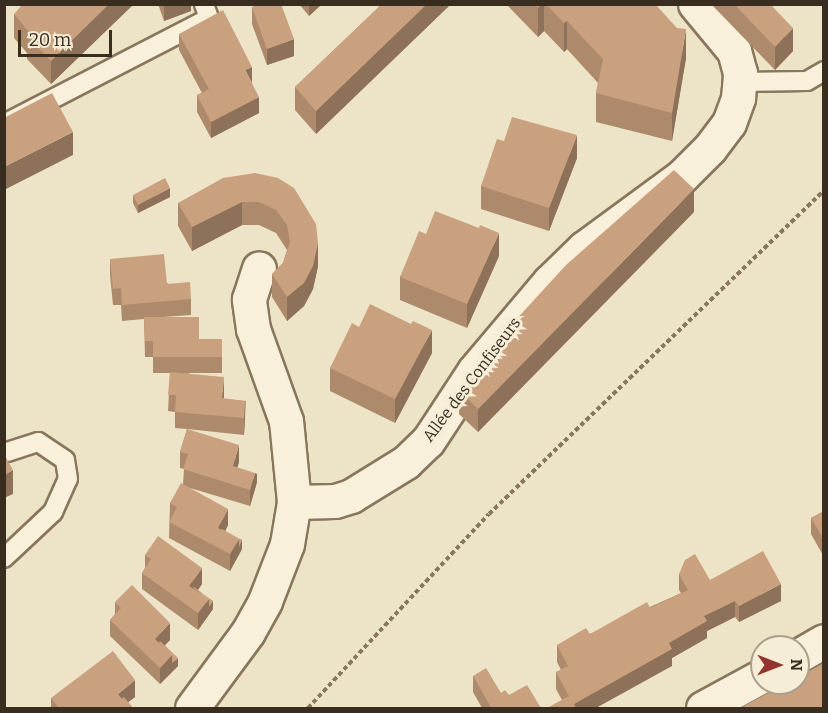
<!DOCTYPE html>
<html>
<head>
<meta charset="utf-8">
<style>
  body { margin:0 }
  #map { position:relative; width:828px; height:713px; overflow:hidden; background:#ede4c7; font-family:Bitter,serif }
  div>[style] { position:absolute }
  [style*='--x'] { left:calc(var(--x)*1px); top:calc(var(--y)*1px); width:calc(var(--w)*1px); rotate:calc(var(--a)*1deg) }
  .path>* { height:4px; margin-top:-2px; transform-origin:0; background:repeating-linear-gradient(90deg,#88765d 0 4.5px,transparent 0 7.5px) }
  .roads { filter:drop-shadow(2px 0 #88765d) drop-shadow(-2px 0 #88765d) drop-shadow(0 2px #88765d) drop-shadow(0 -2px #88765d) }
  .lane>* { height:18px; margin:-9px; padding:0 9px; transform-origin:9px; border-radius:9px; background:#f8f0da }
  .street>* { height:33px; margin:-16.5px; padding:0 16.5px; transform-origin:16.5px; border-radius:16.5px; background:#f8f0da }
  .secondary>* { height:33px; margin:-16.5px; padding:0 16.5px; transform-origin:16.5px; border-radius:16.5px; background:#f8f0da }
  .wall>* { inset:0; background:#ae8a6c }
  .shaded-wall>* { inset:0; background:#8d7158 }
  .building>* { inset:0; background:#caa17e }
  span { translate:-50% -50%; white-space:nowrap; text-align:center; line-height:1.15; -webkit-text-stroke:6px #f5edd6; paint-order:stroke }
  .street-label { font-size:16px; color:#392d20 }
  .frame { position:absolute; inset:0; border:6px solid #392d20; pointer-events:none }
  .north { position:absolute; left:750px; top:635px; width:60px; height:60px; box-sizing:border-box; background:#f5edd6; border:2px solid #aaa08d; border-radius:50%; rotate:90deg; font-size:16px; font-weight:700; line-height:24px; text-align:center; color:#392d20 }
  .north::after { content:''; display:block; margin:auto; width:21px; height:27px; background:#95332f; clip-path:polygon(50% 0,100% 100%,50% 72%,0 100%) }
  .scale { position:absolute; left:18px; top:30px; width:94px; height:27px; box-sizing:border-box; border:3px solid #392d20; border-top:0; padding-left:8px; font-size:18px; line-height:21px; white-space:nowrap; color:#392d20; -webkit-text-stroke:4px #f5edd6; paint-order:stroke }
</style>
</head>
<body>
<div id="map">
  <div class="path">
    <i style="--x:308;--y:708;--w:265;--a:-47"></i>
    <i style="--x:489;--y:514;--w:466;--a:-44"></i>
  </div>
  <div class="roads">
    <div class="lane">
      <i style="--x:739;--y:82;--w:68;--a:-0.8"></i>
      <i style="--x:807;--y:81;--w:20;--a:-30"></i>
      <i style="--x:4;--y:124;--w:231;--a:-27.3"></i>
      <i style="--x:209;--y:18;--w:15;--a:-110"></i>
      <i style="--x:4;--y:558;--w:67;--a:-43.2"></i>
      <i style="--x:53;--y:512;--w:36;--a:-66"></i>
      <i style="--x:68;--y:479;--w:19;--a:-99"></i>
      <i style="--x:65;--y:460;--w:32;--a:-146"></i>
      <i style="--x:38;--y:442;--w:32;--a:162"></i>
    </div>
    <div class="street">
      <i style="--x:294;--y:502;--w:41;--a:-1.4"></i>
      <i style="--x:335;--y:501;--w:17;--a:-17"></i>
      <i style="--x:351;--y:496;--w:65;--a:-31.7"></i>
      <i style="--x:406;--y:462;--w:30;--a:-44"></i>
      <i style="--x:428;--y:441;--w:84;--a:-56.7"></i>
      <i style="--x:474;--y:371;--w:116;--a:-49.9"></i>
      <i style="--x:549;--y:282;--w:49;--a:-44.2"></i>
      <i style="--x:584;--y:248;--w:122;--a:-36.3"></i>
      <i style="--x:682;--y:176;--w:40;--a:-45"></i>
      <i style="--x:710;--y:148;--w:31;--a:-53"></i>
      <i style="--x:729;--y:123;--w:27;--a:-70"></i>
      <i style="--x:738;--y:98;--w:25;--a:-85"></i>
      <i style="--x:740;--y:73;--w:23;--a:-105"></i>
      <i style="--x:734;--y:51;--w:61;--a:-129.7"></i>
      <i style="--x:192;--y:708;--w:94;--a:-53.6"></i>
      <i style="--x:248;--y:632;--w:35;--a:-61"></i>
      <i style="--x:265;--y:601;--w:61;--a:-68.9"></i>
      <i style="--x:287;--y:544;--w:43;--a:-80.5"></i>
      <i style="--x:294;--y:502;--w:81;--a:-95.6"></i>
      <i style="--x:286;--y:421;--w:98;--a:-109.7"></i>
      <i style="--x:253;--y:329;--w:30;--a:-98"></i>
      <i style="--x:249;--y:299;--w:32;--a:-72"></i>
    </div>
    <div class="secondary">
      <i style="--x:798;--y:656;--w:30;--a:-30"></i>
      <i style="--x:703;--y:708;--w:67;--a:-28.5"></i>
    </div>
  </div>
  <div class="wall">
    <i style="clip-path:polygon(133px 4px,51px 84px,27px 59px,27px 53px,14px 38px,14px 14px)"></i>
    <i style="clip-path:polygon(158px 4px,191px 4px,191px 11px,164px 21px)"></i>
    <i style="clip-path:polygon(299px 4px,322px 4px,309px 16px)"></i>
    <i style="clip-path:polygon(382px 4px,451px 4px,316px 134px,295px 110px,295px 87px)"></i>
    <i style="clip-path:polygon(506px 4px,655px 4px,686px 58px,672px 141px,596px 122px,596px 93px,598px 83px,567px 49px,564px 52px,544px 31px,538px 37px)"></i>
    <i style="clip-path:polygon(711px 4px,770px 4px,793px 51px,775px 70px)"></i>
    <i style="clip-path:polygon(252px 7px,294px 56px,267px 65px,252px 24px)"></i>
    <i style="clip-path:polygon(179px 34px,252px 83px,259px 113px,211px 138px,197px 112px,197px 95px,202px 93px,179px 50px)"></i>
    <i style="clip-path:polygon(504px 141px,577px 158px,549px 231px,481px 209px,481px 186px)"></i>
    <i style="clip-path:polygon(255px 173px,318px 266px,313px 289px,304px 306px,287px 321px,272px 297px,272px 274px,283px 263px,287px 250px,276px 233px,259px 225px,242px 225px,192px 251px,178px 226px,178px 203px)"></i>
    <i style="clip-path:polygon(133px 195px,170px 197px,138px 213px,133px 203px)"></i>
    <i style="clip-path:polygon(694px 212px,478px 432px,459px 414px,459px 390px)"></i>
    <i style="clip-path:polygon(479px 228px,499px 256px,467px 328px,400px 300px,400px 277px,426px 234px)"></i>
    <i style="clip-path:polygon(110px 259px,167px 283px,191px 299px,191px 315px,163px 317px,199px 339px,222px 339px,222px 373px,188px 373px,224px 393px,224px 399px,246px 401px,244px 435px,187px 429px,239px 462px,237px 468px,257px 482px,250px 506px,190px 488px,228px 525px,225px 531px,242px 549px,230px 571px,169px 538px,170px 503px,183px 484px,184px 469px,180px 468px,180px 452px,187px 429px,175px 428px,175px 412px,168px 411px,170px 373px,153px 373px,153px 357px,145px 357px,144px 319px,122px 321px,121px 305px,113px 305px,110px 275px)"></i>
    <i style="clip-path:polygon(411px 324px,432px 353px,395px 423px,330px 391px,330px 368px,359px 327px)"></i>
    <i style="clip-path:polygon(824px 511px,824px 557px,811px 534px,811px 518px)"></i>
    <i style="clip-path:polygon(145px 555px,202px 584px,198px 590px,213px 609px,198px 630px,142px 589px,142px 573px,145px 568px)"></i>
    <i style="clip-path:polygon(679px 574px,710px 580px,781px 601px,739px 622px,735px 617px,707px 631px,707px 638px,672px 658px,672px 666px,562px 700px,556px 689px,556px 672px,561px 670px,557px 662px,557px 645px,590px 634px,681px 593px,679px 590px)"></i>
    <i style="clip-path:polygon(115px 602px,170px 640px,165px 645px,178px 666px,160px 684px,110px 636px,110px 620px,115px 614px)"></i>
    <i style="clip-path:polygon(473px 676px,501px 693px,509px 695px,541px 708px,482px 708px,473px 692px)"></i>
    <i style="clip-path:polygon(135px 697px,128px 702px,133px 708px,51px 708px,51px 698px)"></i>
  </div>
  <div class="shaded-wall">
    <i style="clip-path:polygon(109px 4px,133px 5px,51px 84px,51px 61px)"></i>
    <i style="clip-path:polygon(164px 4px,191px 4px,191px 11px,164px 21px)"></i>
    <i style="clip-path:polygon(309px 4px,322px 4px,309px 16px)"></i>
    <i style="clip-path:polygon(427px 4px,451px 4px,316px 134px,316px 111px)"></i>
    <i style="clip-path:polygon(541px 4px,544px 4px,544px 31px,538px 37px,538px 8px)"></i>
    <i style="clip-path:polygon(567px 21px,567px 49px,564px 52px,564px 23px)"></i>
    <i style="clip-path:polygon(793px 28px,793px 51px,775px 70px,775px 47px)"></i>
    <i style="clip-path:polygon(686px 29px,686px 58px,672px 141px,672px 113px)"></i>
    <i style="clip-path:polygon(294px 39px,294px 56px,267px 65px,267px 49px)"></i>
    <i style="clip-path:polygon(252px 67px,252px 83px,245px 70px)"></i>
    <i style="clip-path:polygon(259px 97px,259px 113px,211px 138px,211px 122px)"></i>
    <i style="clip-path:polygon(73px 132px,73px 155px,4px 190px,4px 167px)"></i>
    <i style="clip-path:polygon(577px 135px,577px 158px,549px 231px,549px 208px)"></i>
    <i style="clip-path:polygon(170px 188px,170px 197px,138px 213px,138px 205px)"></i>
    <i style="clip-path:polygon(694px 189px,694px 212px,478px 432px,478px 409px)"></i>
    <i style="clip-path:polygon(242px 202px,242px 225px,192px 251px,192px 227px)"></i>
    <i style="clip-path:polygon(499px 233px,499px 256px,467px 328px,467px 304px)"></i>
    <i style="clip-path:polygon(318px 243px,318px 266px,313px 289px,304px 306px,287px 321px,287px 297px)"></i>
    <i style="clip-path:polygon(432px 330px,432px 353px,395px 423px,395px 399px)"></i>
    <i style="clip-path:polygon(224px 377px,224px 393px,223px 406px,222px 398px)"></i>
    <i style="clip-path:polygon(245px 401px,245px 417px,244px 435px,244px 418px)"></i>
    <i style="clip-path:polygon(239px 445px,239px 462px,235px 475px,233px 466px)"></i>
    <i style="clip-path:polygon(13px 470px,13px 494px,4px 498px,4px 475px)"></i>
    <i style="clip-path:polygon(255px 473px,257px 474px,257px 482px,250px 506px,250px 490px)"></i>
    <i style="clip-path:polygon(228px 509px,228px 525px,222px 538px,218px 528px)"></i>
    <i style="clip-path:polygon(239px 539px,242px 540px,242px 549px,230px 571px,230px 554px)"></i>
    <i style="clip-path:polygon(202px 568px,202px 584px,193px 596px,189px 586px)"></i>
    <i style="clip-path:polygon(781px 584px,781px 601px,739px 622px,739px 606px)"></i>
    <i style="clip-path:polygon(209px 599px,213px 601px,213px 609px,198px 630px,198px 613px)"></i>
    <i style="clip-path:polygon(735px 601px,735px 617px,707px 631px,707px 638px,672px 658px,672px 666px,596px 708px,574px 708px,574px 704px,704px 616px)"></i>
    <i style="clip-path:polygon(170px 623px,170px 640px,159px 651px,155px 639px)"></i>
    <i style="clip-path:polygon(172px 655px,172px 672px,160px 684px,160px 668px)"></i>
    <i style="clip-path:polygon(178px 658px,178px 666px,172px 672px,172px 663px)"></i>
    <i style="clip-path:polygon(135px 680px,135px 697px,122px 707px,118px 694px)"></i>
  </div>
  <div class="building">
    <i style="clip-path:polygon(23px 4px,109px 4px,51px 61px,27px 36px,30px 33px,14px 14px)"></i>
    <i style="clip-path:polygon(259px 4px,281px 4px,294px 39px,267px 49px,252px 7px)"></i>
    <i style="clip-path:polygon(382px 4px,427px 4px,316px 111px,295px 87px)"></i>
    <i style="clip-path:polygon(534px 4px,541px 4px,538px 8px)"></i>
    <i style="clip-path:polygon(546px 4px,655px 4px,677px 28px,686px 29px,672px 113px,596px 93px,603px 59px,567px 21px,564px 23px)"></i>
    <i style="clip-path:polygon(734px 4px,770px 4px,793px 28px,775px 47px)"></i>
    <i style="clip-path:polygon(223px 10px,252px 67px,245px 70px,259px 97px,211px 122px,197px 95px,209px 89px,179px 34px)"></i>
    <i style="clip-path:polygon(52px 93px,73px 132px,4px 167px,4px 118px)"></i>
    <i style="clip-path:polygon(512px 117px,577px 135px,549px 208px,481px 186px,497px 139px,504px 141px)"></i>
    <i style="clip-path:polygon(674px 170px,694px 189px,478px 409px,459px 390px,481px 367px,512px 324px,566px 265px)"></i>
    <i style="clip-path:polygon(255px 173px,278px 178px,294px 188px,316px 224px,318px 243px,313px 266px,304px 283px,287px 297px,272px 274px,283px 263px,290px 242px,287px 225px,276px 210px,259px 202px,242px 202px,192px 227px,178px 203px,223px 178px)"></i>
    <i style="clip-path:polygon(165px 178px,170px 188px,138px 205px,133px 195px)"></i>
    <i style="clip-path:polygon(435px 211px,479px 228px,480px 225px,499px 233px,467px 304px,400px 277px,419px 231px,426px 234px)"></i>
    <i style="clip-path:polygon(164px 254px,167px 284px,190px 282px,191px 299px,122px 305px,121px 288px,113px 289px,110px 259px)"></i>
    <i style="clip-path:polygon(370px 304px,411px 324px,413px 321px,432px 330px,395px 399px,330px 368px,352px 323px,359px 327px)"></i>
    <i style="clip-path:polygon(144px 317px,199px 317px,199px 339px,222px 339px,222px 357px,153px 357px,153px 341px,145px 341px)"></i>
    <i style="clip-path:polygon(170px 372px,224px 377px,222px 398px,245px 401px,244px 418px,175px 412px,176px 395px,168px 395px)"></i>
    <i style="clip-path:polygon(187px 429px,239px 445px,233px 466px,255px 473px,250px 490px,183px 469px,188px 454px,180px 452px)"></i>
    <i style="clip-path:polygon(4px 454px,13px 470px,4px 475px)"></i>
    <i style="clip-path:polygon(181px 483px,228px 509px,218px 528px,239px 539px,230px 554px,169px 522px,177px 507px,170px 503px)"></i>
    <i style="clip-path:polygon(824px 511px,824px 540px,811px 518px)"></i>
    <i style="clip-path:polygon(222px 529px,242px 540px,239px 547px,239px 539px,221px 530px)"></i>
    <i style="clip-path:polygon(158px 536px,202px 568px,189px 586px,209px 599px,198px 613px,142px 573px,151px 559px,145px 555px)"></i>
    <i style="clip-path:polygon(763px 551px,781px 584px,739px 606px,735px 601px,704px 616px,707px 621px,669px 643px,672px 649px,574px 704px,576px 708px,547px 708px,569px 696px,556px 672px,568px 666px,557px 645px,586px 628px,590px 634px,647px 602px,650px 608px,688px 590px,679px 574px,685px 560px,695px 554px,710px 580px)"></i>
    <i style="clip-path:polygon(132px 585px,170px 623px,155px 639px,172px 655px,160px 668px,110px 620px,121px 608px,115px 602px)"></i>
    <i style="clip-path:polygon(194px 587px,213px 601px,209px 607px,209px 599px,193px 588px)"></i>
    <i style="clip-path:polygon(160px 641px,178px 658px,172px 663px,172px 655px,159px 643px)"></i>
    <i style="clip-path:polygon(113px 651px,135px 680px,118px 694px,129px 708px,59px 708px,51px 698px)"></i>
    <i style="clip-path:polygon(824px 663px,824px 708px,740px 708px,787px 683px,798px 683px,798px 677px)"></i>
    <i style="clip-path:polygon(486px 668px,501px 693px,505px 690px,509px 695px,527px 685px,541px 708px,489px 708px,491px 707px,473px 676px)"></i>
    <i style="clip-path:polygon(124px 697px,133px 708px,129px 708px,121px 699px)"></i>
  </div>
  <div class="street-label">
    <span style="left:472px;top:380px;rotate:-53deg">Allée des Confiseurs</span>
  </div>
  <div class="frame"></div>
  <div class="north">N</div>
  <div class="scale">20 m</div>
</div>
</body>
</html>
